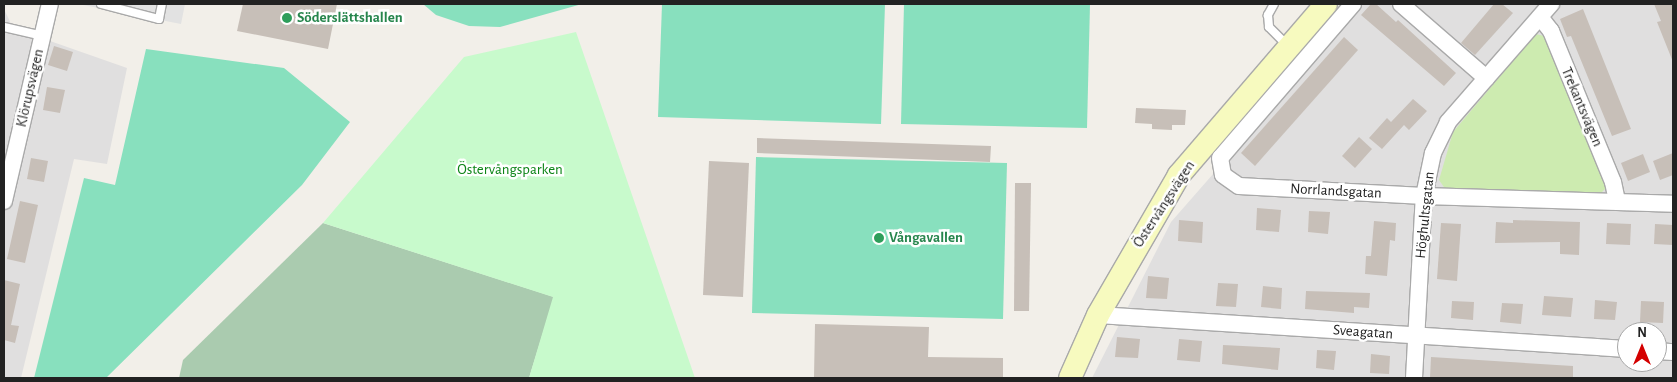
<!DOCTYPE html>
<html>
<head>
<meta charset="utf-8">
<style>
  body { margin:0 }
  #map { position:relative; width:1677px; height:382px; overflow:hidden; background:#f2efe9; font-family:"Alegreya Sans",sans-serif }
  div>[style] { position:absolute }
  [style*='--x'] { left:calc(var(--x)*1px); top:calc(var(--y)*1px); width:calc(var(--w)*1px); rotate:calc(var(--a)*1deg) }
  .residential>* { inset:0; background:#e0dfdf }
  .grass>* { inset:0; background:#cdebb0 }
  .cemetery>* { inset:0; background:#aacbaf }
  .park>* { inset:0; background:#c8facc }
  .pitch>* { inset:0; background:#88e0be }
  .parking>* { inset:0; background:#e2e2e2 }
  .building>* { inset:0; background:#c7bfb8 }
  .roads { filter:drop-shadow(1px 0 #a9a9a9) drop-shadow(-1px 0 #a9a9a9) drop-shadow(0 1px #a9a9a9) drop-shadow(0 -1px #a9a9a9) }
  .lane>* { height:8px; margin:-4px; padding:0 4px; transform-origin:4px; border-radius:4px; background:#fff }
  .street>* { height:16px; margin:-8px; padding:0 8px; transform-origin:8px; border-radius:8px; background:#fff }
  .secondary>* { height:22px; margin:-11px; padding:0 11px; transform-origin:11px; border-radius:11px; background:#f7fabf }
  .dots>* { width:14px; height:14px; translate:-50% -50%; box-sizing:border-box; border:2px solid #fff; border-radius:50% }
  span { translate:-50% -50%; white-space:nowrap; text-align:center; line-height:1.15; -webkit-text-stroke:5px #fff; paint-order:stroke }
  .leisure-label { font-size:15px; color:#27864d; font-weight:700 }
  .left { translate:0 -50%; text-align:left }
  .street-label { font-size:15px; color:#222 }
  .park-label { font-size:15px; color:#0c8416 }
  .frame { position:absolute; inset:0; border:5px solid #222; pointer-events:none }
  .north { position:absolute; left:1617px; top:322px; width:50px; height:50px; box-sizing:border-box; background:#fff; border:1px solid #a7a7a7; border-radius:50%; rotate:0deg; font-size:14px; font-weight:700; line-height:20px; text-align:center; color:#222 }
  .north::after { content:''; display:block; margin:auto; width:18px; height:22px; background:#d40000; clip-path:polygon(50% 0,100% 100%,50% 72%,0 100%) }
</style>
</head>
<body>
<div id="map">
  <div class="residential">
    <i style="clip-path:polygon(evenodd,1362px 4px,1673px 4px,1673px 378px,1092px 378px,1171px 222px,1362px 4px,1627px 332px,1657px 332px,1657px 362px,1627px 362px,1627px 332px)"></i>
    <i style="clip-path:polygon(4px 9px,13px 28px,127px 68px,107px 164px,74px 159px,21px 378px,4px 378px)"></i>
  </div>
  <div class="grass">
    <i style="clip-path:polygon(1536px 34px,1544px 36px,1608px 186px,1601px 193px,1446px 190px,1439px 180px,1453px 132px)"></i>
  </div>
  <div class="cemetery">
    <i style="clip-path:polygon(323px 223px,554px 297px,529px 378px,179px 378px,183px 360px)"></i>
  </div>
  <div class="park">
    <i style="clip-path:polygon(576px 32px,695px 378px,529px 378px,553px 297px,323px 223px,464px 57px)"></i>
  </div>
  <div class="pitch">
    <i style="clip-path:polygon(423px 4px,582px 4px,500px 27px,469px 26px,436px 15px)"></i>
    <i style="clip-path:polygon(662px 4px,885px 4px,881px 124px,658px 117px)"></i>
    <i style="clip-path:polygon(904px 4px,1090px 4px,1087px 128px,901px 124px)"></i>
    <i style="clip-path:polygon(146px 49px,284px 68px,350px 122px,302px 185px,106px 378px,34px 378px,84px 178px,115px 185px)"></i>
    <i style="clip-path:polygon(756px 157px,1007px 163px,1003px 319px,752px 313px)"></i>
  </div>
  <div class="parking">
    <i style="clip-path:polygon(78px 4px,185px 4px,181px 24px)"></i>
  </div>
  <div class="building">
    <i style="clip-path:polygon(243px 4px,337px 4px,328px 49px,237px 31px)"></i>
    <i style="clip-path:polygon(1371px 4px,1376px 4px,1396px 22px,1398px 20px,1456px 73px,1444px 86px,1361px 15px)"></i>
    <i style="clip-path:polygon(1494px 4px,1502px 4px,1513px 13px,1475px 55px,1461px 43px)"></i>
    <i style="clip-path:polygon(1654px 4px,1673px 4px,1673px 62px,1657px 22px,1661px 21px)"></i>
    <i style="clip-path:polygon(1583px 9px,1631px 129px,1612px 136px,1571px 36px,1567px 37px,1560px 19px)"></i>
    <i style="clip-path:polygon(1344px 37px,1358px 50px,1255px 166px,1241px 153px)"></i>
    <i style="clip-path:polygon(54px 46px,73px 52px,67px 71px,48px 65px)"></i>
    <i style="clip-path:polygon(47px 87px,65px 90px,60px 113px,43px 110px)"></i>
    <i style="clip-path:polygon(1413px 99px,1427px 111px,1409px 130px,1404px 125px,1382px 149px,1369px 138px,1387px 118px,1391px 122px)"></i>
    <i style="clip-path:polygon(1136px 108px,1186px 110px,1185px 125px,1172px 125px,1172px 130px,1152px 129px,1152px 124px,1135px 123px)"></i>
    <i style="clip-path:polygon(1359px 137px,1372px 149px,1355px 168px,1342px 156px)"></i>
    <i style="clip-path:polygon(757px 138px,991px 146px,990px 162px,757px 153px)"></i>
    <i style="clip-path:polygon(1673px 153px,1673px 175px,1660px 180px,1653px 161px)"></i>
    <i style="clip-path:polygon(1643px 154px,1650px 172px,1628px 181px,1621px 163px)"></i>
    <i style="clip-path:polygon(31px 158px,48px 161px,44px 182px,27px 179px)"></i>
    <i style="clip-path:polygon(709px 161px,749px 163px,743px 297px,703px 295px)"></i>
    <i style="clip-path:polygon(1015px 183px,1031px 183px,1029px 311px,1014px 311px)"></i>
    <i style="clip-path:polygon(20px 201px,38px 205px,25px 263px,7px 259px)"></i>
    <i style="clip-path:polygon(1257px 208px,1281px 210px,1279px 232px,1256px 230px)"></i>
    <i style="clip-path:polygon(1309px 211px,1330px 212px,1328px 234px,1308px 232px)"></i>
    <i style="clip-path:polygon(1179px 220px,1203px 222px,1202px 243px,1178px 241px)"></i>
    <i style="clip-path:polygon(1513px 220px,1580px 222px,1579px 255px,1560px 254px,1560px 242px,1495px 243px,1496px 222px,1513px 223px)"></i>
    <i style="clip-path:polygon(1374px 221px,1396px 223px,1395px 241px,1390px 240px,1387px 276px,1365px 274px,1366px 256px,1371px 256px)"></i>
    <i style="clip-path:polygon(1441px 223px,1461px 224px,1457px 281px,1437px 279px)"></i>
    <i style="clip-path:polygon(1607px 223px,1631px 224px,1630px 245px,1606px 244px)"></i>
    <i style="clip-path:polygon(1655px 224px,1673px 225px,1673px 245px,1654px 244px)"></i>
    <i style="clip-path:polygon(1148px 276px,1169px 278px,1167px 299px,1146px 298px)"></i>
    <i style="clip-path:polygon(4px 280px,20px 284px,11px 325px,19px 326px,15px 343px,4px 340px)"></i>
    <i style="clip-path:polygon(1218px 283px,1238px 284px,1236px 307px,1216px 306px)"></i>
    <i style="clip-path:polygon(1263px 286px,1282px 288px,1281px 309px,1261px 307px)"></i>
    <i style="clip-path:polygon(1306px 291px,1370px 293px,1369px 308px,1354px 307px,1354px 313px,1305px 309px)"></i>
    <i style="clip-path:polygon(1544px 296px,1573px 298px,1571px 317px,1542px 315px)"></i>
    <i style="clip-path:polygon(1595px 300px,1617px 302px,1615px 320px,1594px 319px)"></i>
    <i style="clip-path:polygon(1452px 301px,1474px 302px,1473px 320px,1451px 318px)"></i>
    <i style="clip-path:polygon(1641px 301px,1664px 302px,1663px 323px,1640px 322px)"></i>
    <i style="clip-path:polygon(1502px 303px,1523px 304px,1521px 324px,1500px 322px)"></i>
    <i style="clip-path:polygon(815px 324px,929px 327px,928px 357px,1003px 358px,1003px 378px,814px 377px)"></i>
    <i style="clip-path:polygon(1117px 337px,1140px 339px,1138px 358px,1115px 357px)"></i>
    <i style="clip-path:polygon(1179px 339px,1202px 341px,1200px 362px,1177px 360px)"></i>
    <i style="clip-path:polygon(1223px 345px,1280px 348px,1278px 370px,1222px 364px)"></i>
    <i style="clip-path:polygon(1317px 350px,1336px 351px,1334px 370px,1316px 368px)"></i>
    <i style="clip-path:polygon(1371px 354px,1390px 356px,1389px 374px,1370px 373px)"></i>
    <i style="clip-path:polygon(1431px 357px,1573px 366px,1573px 378px,1430px 378px)"></i>
  </div>
  <div class="roads">
    <div class="lane">
      <i style="--x:101;--y:4;--w:60;--a:14.5"></i>
      <i style="--x:159;--y:19;--w:15;--a:-79"></i>
      <i style="--x:1274;--y:4;--w:13;--a:119"></i>
      <i style="--x:1268;--y:15;--w:12;--a:85"></i>
      <i style="--x:1269;--y:27;--w:27;--a:45"></i>
      <i style="--x:4;--y:27;--w:40;--a:13"></i>
    </div>
    <div class="street">
      <i style="--x:1353;--y:4;--w:203;--a:130.8"></i>
      <i style="--x:1220;--y:158;--w:17;--a:80"></i>
      <i style="--x:1223;--y:175;--w:19;--a:35"></i>
      <i style="--x:1239;--y:186;--w:185;--a:3.1"></i>
      <i style="--x:1424;--y:196;--w:249;--a:1.8"></i>
      <i style="--x:1401;--y:4;--w:113;--a:41"></i>
      <i style="--x:1540;--y:17;--w:18;--a:52"></i>
      <i style="--x:1551;--y:31;--w:163;--a:67.7"></i>
      <i style="--x:1613;--y:182;--w:19;--a:78"></i>
      <i style="--x:4;--y:201;--w:202;--a:-76.9"></i>
      <i style="--x:1098;--y:315;--w:530;--a:3.68"></i>
      <i style="--x:1657;--y:351;--w:16;--a:4"></i>
      <i style="--x:1414;--y:378;--w:182;--a:-86.9"></i>
      <i style="--x:1424;--y:196;--w:44;--a:-78.2"></i>
      <i style="--x:1433;--y:153;--w:34;--a:-64"></i>
      <i style="--x:1448;--y:122;--w:157;--a:-48.9"></i>
    </div>
    <div class="secondary">
      <i style="--x:1070;--y:378;--w:69;--a:-66"></i>
      <i style="--x:1098;--y:315;--w:162;--a:-59.9"></i>
      <i style="--x:1179;--y:175;--w:225;--a:-49.3"></i>
    </div>
  </div>
  <div class="dots">
    <i style="left:287px;top:18px;background:#2e9e5b"></i>
    <i style="left:879px;top:238px;background:#2e9e5b"></i>
  </div>
  <div class="leisure-label">
    <span class="left" style="left:297px;top:18px">Söderslättshallen</span>
    <span class="left" style="left:889px;top:238px">Vångavallen</span>
  </div>
  <div class="street-label">
    <span style="left:30px;top:88px;rotate:-77deg">Klörupsvägen</span>
    <span style="left:1582px;top:107px;rotate:67deg">Trekantsvägen</span>
    <span style="left:1336px;top:191px;rotate:3deg">Norrlandsgatan</span>
    <span style="left:1164px;top:204px;rotate:-57deg">Östervångsvägen</span>
    <span style="left:1425px;top:215px;rotate:-84deg">Höghultsgatan</span>
    <span style="left:1363px;top:332px;rotate:4deg">Sveagatan</span>
  </div>
  <div class="park-label">
    <span style="left:510px;top:170px">Östervångsparken</span>
  </div>
  <div class="frame"></div>
  <div class="north">N</div>
</div>
</body>
</html>
